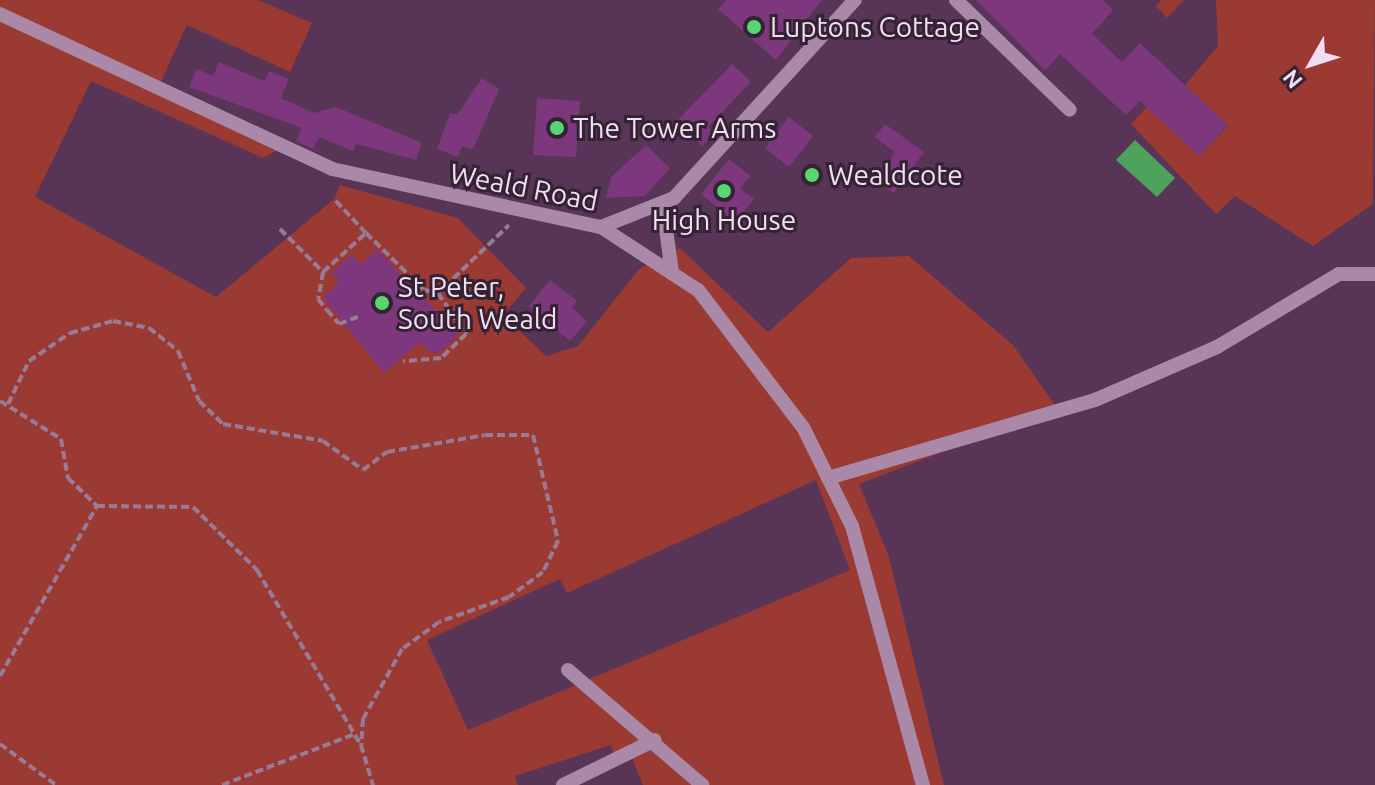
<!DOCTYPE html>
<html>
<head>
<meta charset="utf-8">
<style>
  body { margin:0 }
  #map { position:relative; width:1375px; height:785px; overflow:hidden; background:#583457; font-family:Ubuntu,sans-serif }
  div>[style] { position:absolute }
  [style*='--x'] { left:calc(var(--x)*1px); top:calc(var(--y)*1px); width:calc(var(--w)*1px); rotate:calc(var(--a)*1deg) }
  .green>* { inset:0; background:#9a3a32 }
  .water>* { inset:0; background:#4da25c }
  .building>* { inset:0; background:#7d387d }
  .path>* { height:4px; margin-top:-2px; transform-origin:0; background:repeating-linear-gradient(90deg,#997b98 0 8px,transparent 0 12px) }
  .minor>* { height:14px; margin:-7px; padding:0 7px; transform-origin:7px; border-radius:7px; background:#a988a8 }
  .dots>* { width:22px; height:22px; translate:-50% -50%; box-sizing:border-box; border:4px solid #332333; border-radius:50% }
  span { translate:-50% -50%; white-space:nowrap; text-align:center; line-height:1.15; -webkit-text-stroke:6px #332333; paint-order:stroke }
  .poi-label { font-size:28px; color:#f3ddf2 }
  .left { translate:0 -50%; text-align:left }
  .street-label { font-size:28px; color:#f3ddf2 }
  .north { position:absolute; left:1271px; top:24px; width:80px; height:80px; -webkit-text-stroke:6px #332333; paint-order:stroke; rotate:231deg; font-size:22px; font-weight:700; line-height:32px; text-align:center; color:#f3ddf2 }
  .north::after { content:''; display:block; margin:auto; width:28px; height:36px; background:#f3ddf2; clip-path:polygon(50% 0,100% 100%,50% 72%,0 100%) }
</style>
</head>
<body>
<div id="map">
  <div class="green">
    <i style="clip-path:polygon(evenodd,0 0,258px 0,312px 23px,290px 72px,187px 25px,158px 88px,284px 147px,263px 158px,91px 81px,35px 197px,216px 297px,334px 199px,340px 185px,458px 218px,526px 288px,503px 315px,546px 356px,578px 346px,639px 269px,680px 248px,768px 332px,851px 258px,909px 256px,1013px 345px,1057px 408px,859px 484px,889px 557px,944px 785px,643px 785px,632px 759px,615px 757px,611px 745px,515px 776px,518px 785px,0 785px,0 0,816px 480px,850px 570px,468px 730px,427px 640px,560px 579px,567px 593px,816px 480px)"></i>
    <i style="clip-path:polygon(1161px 0,1184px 0,1167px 18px,1156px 6px)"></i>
    <i style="clip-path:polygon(1216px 0,1375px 0,1373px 204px,1313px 246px,1235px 196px,1216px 214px,1131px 124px,1147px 107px,1199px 156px,1228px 126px,1185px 85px,1218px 46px)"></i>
  </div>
  <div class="water">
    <i style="clip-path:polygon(1135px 140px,1175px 178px,1157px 197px,1116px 160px)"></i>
  </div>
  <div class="building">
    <i style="clip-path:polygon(726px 0,822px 0,776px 60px,718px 9px)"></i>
    <i style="clip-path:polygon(976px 0,1102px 0,1113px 10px,1092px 34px,1122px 62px,1140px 43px,1228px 125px,1199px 156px,1140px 101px,1126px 115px,1060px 54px,1045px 70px)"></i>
    <i style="clip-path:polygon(219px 62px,264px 81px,269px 71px,289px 79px,281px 98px,314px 113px,336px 107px,422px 143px,416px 160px,356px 144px,353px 151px,319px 137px,313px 149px,296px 141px,302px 128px,189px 87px,197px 69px,213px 76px)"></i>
    <i style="clip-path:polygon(732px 64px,751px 82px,708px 127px,715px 134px,702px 146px,677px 121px)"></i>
    <i style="clip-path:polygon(482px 78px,499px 89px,473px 149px,462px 146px,458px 157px,437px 149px,450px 113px,457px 115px)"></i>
    <i style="clip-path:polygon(537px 98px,580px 101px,576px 157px,533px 155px)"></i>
    <i style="clip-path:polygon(789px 117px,813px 136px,789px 167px,765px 148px)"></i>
    <i style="clip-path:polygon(885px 124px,924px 152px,894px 193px,875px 179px,895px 152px,875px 137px)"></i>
    <i style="clip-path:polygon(646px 145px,670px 168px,645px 196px,606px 198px,611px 177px)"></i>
    <i style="clip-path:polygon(729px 159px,751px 176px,740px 188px,754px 199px,735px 222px,701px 194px)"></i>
    <i style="clip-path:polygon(377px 249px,459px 335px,440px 352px,430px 353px,420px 342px,384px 373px,323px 298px,339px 282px,331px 273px,352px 254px,361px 264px)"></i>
    <i style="clip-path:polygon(550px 280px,577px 301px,572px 307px,587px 322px,570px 341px,529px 306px)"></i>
  </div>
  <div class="path">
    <i style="--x:280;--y:229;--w:61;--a:45"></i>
    <i style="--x:323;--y:272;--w:58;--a:-42.2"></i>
    <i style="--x:366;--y:233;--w:47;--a:-133.3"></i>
    <i style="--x:366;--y:233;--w:81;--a:44.5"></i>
    <i style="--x:424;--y:290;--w:14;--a:12"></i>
    <i style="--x:438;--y:293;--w:50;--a:55.7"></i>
    <i style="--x:466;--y:334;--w:35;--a:136"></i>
    <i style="--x:441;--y:358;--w:38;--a:175"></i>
    <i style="--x:323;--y:272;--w:27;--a:100"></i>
    <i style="--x:318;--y:299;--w:14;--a:51"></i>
    <i style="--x:327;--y:310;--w:18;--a:49"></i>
    <i style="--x:339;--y:324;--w:22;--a:-21"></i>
    <i style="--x:436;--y:295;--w:101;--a:-43.8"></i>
    <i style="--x:0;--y:401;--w:72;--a:31.9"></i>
    <i style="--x:61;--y:439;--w:40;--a:80"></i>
    <i style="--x:68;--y:478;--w:40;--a:44"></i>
    <i style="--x:97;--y:506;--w:96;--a:0.6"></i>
    <i style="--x:193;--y:507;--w:90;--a:44.5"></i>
    <i style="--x:257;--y:570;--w:204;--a:59.3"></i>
    <i style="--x:361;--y:745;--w:42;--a:73.3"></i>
    <i style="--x:8;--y:404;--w:48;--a:-64"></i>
    <i style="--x:29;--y:361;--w:50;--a:-34.3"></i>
    <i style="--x:70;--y:333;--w:45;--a:-15.6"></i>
    <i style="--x:113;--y:321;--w:37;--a:11"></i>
    <i style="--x:149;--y:328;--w:37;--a:38"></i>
    <i style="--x:178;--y:351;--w:54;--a:67.2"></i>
    <i style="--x:199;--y:401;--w:33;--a:44"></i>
    <i style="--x:223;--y:424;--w:101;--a:9.6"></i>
    <i style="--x:323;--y:441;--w:49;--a:35.9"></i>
    <i style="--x:363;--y:470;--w:30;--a:-37"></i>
    <i style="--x:387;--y:452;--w:99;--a:-9.8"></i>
    <i style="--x:485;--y:435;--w:48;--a:0"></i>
    <i style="--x:533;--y:435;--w:109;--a:76.7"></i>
    <i style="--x:558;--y:541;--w:34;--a:116"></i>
    <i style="--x:543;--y:572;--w:42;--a:143.7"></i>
    <i style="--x:509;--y:597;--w:74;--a:160.3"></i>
    <i style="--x:439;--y:622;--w:46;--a:143.9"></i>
    <i style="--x:402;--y:649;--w:80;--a:119.1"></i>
    <i style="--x:363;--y:719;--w:26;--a:94"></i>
    <i style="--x:0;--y:676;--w:196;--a:-60.3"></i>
    <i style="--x:0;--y:744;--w:69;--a:36.2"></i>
    <i style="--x:222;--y:785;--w:142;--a:-21"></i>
  </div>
  <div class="minor">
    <i style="--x:956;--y:0;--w:158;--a:44"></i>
    <i style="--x:0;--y:14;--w:366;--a:25"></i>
    <i style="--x:332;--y:169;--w:275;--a:12.2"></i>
    <i style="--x:601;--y:227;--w:117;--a:33.1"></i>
    <i style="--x:699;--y:291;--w:173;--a:52.7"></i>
    <i style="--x:804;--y:429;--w:108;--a:63.7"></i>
    <i style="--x:852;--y:526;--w:269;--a:74.7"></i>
    <i style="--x:663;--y:207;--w:67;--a:82.2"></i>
    <i style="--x:601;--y:227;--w:79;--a:-21.7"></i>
    <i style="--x:674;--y:198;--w:268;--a:-47.6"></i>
    <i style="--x:828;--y:478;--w:278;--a:-16.3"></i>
    <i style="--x:1095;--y:400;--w:133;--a:-23.5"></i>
    <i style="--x:1217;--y:347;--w:142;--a:-30.9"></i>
    <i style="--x:1339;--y:274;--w:36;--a:0"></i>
    <i style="--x:568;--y:670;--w:177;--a:40.6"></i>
    <i style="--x:563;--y:785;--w:102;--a:-26.1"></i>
  </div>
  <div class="dots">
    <i style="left:754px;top:27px;background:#57d671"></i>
    <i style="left:557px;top:128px;background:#57d671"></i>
    <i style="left:812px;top:175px;background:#57d671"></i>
    <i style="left:724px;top:191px;background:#57d671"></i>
    <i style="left:382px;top:303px;background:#57d671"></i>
  </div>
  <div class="poi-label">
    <span class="left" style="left:770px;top:27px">Luptons Cottage</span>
    <span class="left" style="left:573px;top:128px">The Tower Arms</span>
    <span class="left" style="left:828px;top:175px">Wealdcote</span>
    <span style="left:724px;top:220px">High House</span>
    <span class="left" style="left:398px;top:303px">St Peter,<br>South Weald</span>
  </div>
  <div class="street-label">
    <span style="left:524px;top:187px;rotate:11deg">Weald Road</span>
  </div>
  <div class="north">N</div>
</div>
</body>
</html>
